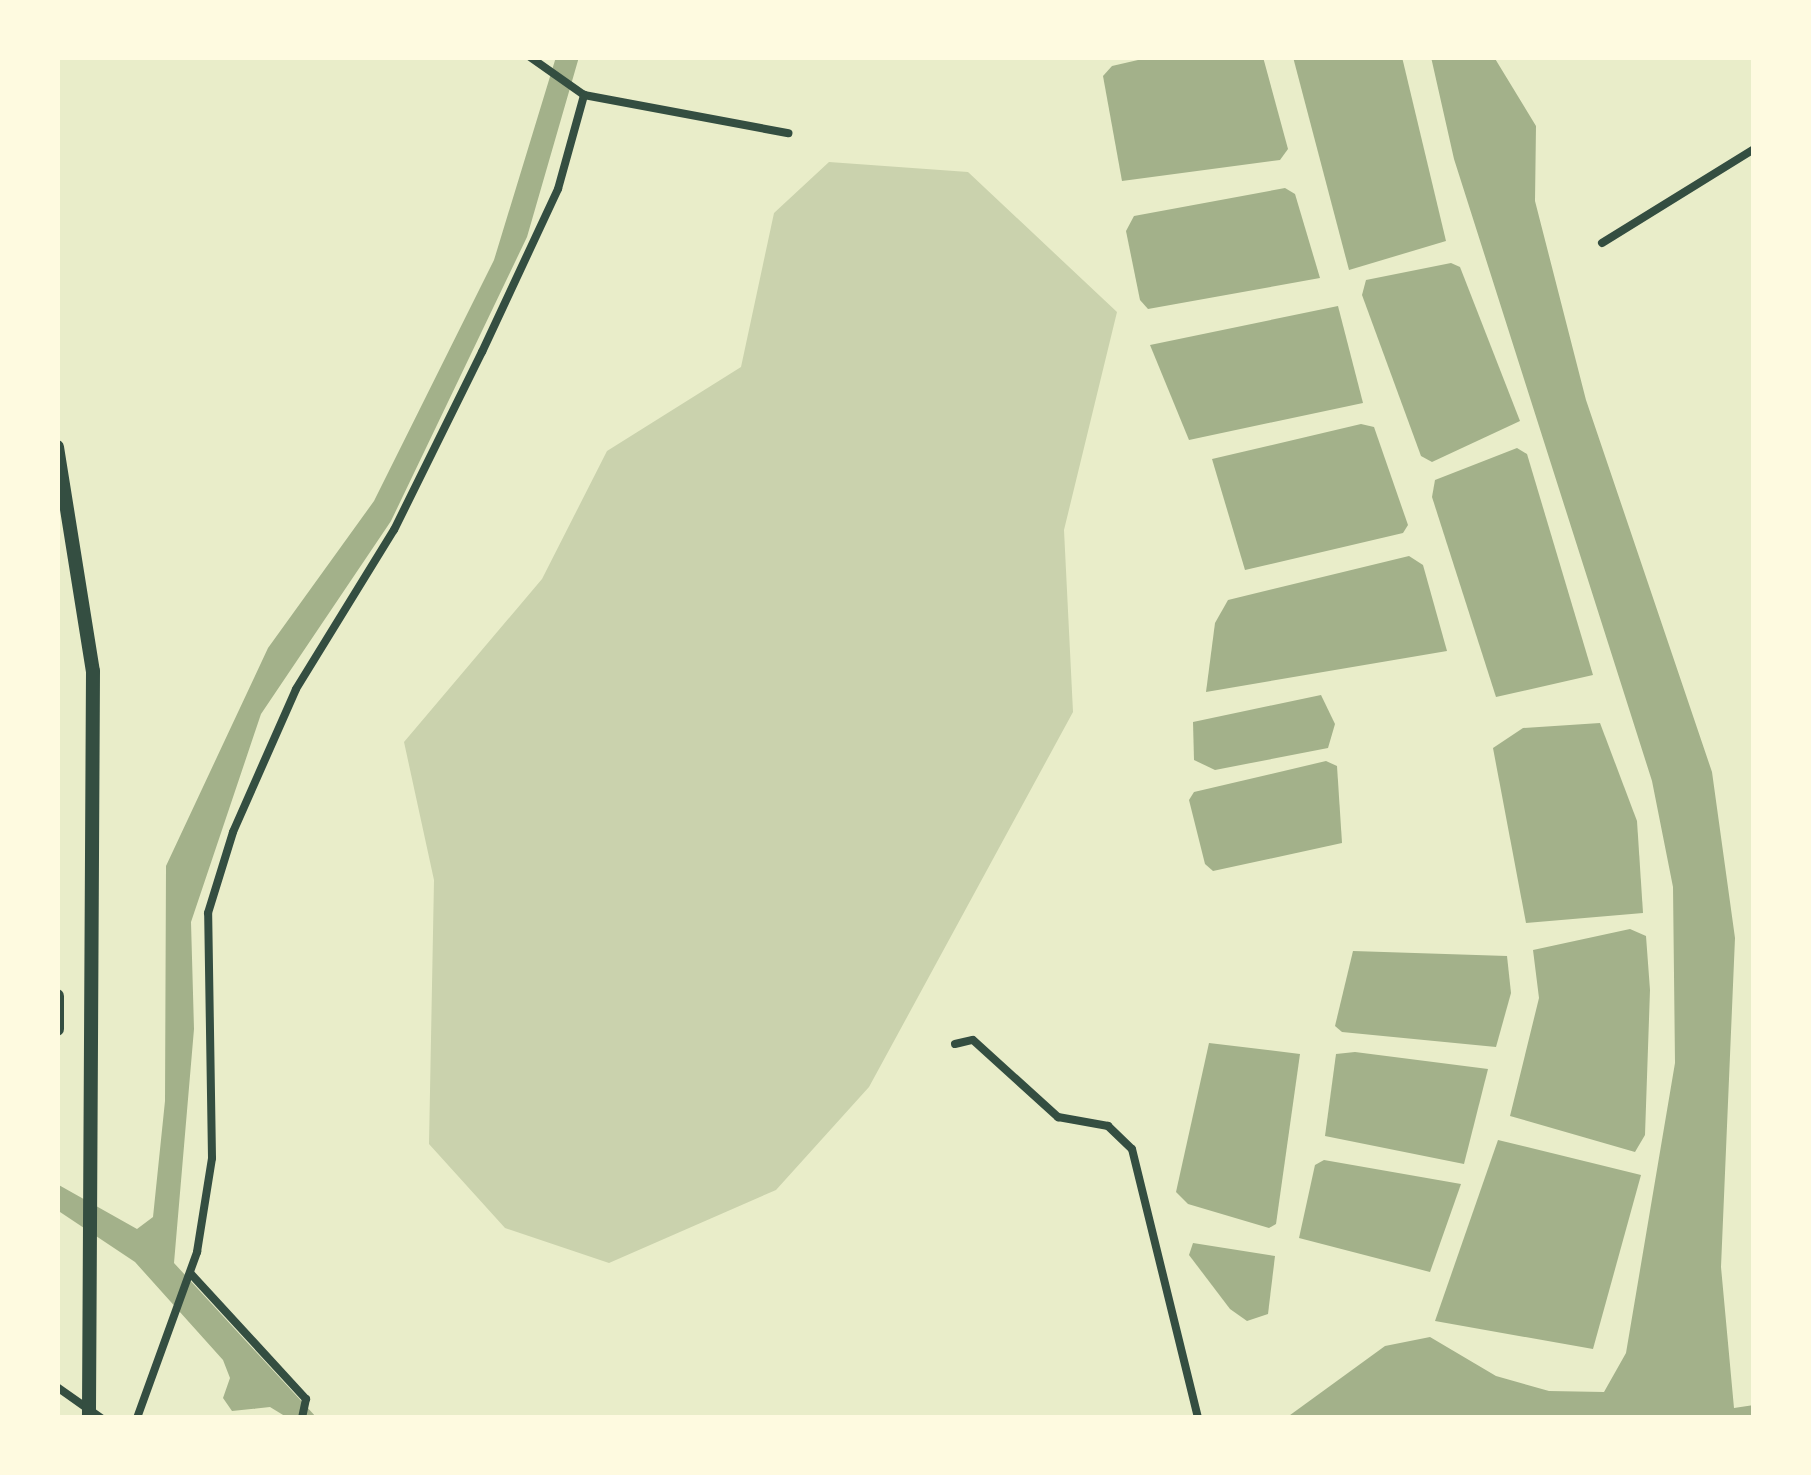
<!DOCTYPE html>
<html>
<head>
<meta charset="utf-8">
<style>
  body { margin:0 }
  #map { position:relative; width:1811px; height:1475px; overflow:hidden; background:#e9edc9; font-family:Manrope,sans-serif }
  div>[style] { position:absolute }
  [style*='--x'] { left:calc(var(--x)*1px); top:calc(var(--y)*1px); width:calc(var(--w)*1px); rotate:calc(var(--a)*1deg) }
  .green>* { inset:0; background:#cad2ad }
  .water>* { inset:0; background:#a3b18a }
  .minor>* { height:8px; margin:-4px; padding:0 4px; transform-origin:4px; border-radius:4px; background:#344e41 }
  .motorway>* { height:14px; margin:-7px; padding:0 7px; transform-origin:7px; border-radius:7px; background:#344e41 }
  span { translate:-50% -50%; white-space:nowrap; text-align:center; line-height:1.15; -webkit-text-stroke:10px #fefae0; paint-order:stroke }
  .frame { position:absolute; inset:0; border:60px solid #fefae0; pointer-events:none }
</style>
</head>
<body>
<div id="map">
  <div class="green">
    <i style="clip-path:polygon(829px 162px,968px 172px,1117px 312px,1064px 530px,1073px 712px,869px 1087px,776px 1190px,609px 1263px,505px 1228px,429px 1144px,434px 880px,404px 742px,542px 579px,607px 451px,741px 367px,774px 213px)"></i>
  </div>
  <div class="water">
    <i style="clip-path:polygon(556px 57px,579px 57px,527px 237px,391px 521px,261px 714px,191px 922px,194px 1029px,174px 1263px,317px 1418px,288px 1418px,270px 1407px,232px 1411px,223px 1398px,230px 1378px,223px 1360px,135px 1262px,57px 1210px,57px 1184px,137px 1229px,153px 1217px,165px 1101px,166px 866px,268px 648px,374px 501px,494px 260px)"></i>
    <i style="clip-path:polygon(1151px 57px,1263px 57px,1288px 149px,1280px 160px,1122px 181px,1103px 76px,1112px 66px)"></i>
    <i style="clip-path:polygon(1293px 57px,1402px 57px,1446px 241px,1349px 270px)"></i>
    <i style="clip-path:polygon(1431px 57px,1494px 57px,1536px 126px,1535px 201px,1586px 400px,1712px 772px,1735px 938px,1721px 1267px,1734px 1408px,1754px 1405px,1754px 1418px,1286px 1418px,1385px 1346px,1430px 1337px,1496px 1376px,1549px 1391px,1604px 1392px,1626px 1353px,1675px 1063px,1673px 887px,1652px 781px,1454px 159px)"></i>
    <i style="clip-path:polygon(1285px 188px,1295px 194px,1320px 278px,1148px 309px,1140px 300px,1126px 231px,1134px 216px)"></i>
    <i style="clip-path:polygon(1451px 263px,1460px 267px,1520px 421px,1432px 462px,1421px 456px,1362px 295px,1366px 280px)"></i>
    <i style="clip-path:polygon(1338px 306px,1363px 403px,1189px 440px,1150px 345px)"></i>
    <i style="clip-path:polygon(1361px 424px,1374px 427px,1408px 525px,1403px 533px,1245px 570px,1212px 459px)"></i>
    <i style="clip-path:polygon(1517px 448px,1527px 454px,1593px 675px,1496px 697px,1432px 497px,1435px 480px)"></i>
    <i style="clip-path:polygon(1409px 556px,1423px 565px,1447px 651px,1206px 692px,1215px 623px,1228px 600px)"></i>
    <i style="clip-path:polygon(1321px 695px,1335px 724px,1328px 748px,1215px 770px,1194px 760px,1193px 722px)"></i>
    <i style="clip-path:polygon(1600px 723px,1637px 821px,1643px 913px,1526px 923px,1493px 748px,1523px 728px)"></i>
    <i style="clip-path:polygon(1326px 761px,1337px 766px,1342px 843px,1213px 871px,1205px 864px,1189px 800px,1194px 792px)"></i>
    <i style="clip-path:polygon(1630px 929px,1646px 936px,1650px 990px,1645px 1135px,1635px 1152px,1510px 1116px,1539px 998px,1533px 950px)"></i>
    <i style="clip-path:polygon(1353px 951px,1507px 956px,1511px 993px,1496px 1047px,1342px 1032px,1335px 1026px)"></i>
    <i style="clip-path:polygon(1209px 1043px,1300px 1054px,1276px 1224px,1269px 1228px,1188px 1204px,1176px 1192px)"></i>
    <i style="clip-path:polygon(1355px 1052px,1488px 1069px,1464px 1164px,1325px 1136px,1336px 1054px)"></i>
    <i style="clip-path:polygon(1498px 1140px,1641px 1175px,1593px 1349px,1435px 1321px)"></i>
    <i style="clip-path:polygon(1324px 1160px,1461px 1184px,1430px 1272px,1299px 1238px,1315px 1165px)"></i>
    <i style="clip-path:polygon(1193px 1243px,1275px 1256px,1268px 1314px,1247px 1321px,1230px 1309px,1189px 1255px)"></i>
  </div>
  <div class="minor">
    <i style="--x:530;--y:57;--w:66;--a:35.1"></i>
    <i style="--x:584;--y:95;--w:208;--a:10.6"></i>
    <i style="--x:1602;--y:243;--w:179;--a:-31.7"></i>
    <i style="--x:955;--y:1044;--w:18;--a:-13"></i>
    <i style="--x:973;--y:1040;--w:115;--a:42.2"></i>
    <i style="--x:1058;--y:1117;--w:51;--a:10.2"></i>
    <i style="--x:1108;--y:1126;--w:33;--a:44"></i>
    <i style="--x:1132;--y:1149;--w:277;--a:76.2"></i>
    <i style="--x:191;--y:1274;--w:170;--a:47.4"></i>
    <i style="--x:306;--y:1399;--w:19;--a:102"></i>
    <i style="--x:57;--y:1387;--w:54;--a:35.2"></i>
    <i style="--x:137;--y:1418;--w:177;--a:-70.1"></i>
    <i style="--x:197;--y:1252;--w:95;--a:-80.9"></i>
    <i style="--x:212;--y:1158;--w:245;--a:-90.9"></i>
    <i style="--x:208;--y:913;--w:85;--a:-72.8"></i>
    <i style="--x:233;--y:832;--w:156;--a:-66.2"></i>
    <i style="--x:296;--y:689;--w:187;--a:-58.4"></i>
    <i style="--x:394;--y:530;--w:199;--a:-63.7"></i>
    <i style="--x:482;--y:352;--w:180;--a:-65"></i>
    <i style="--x:558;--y:189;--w:98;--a:-74.5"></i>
  </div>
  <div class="motorway">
    <i style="--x:57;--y:447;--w:227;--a:80.9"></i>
    <i style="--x:93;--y:671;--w:747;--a:90.31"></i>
    <i style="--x:57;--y:996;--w:33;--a:90"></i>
  </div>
  <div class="frame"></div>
</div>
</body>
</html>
